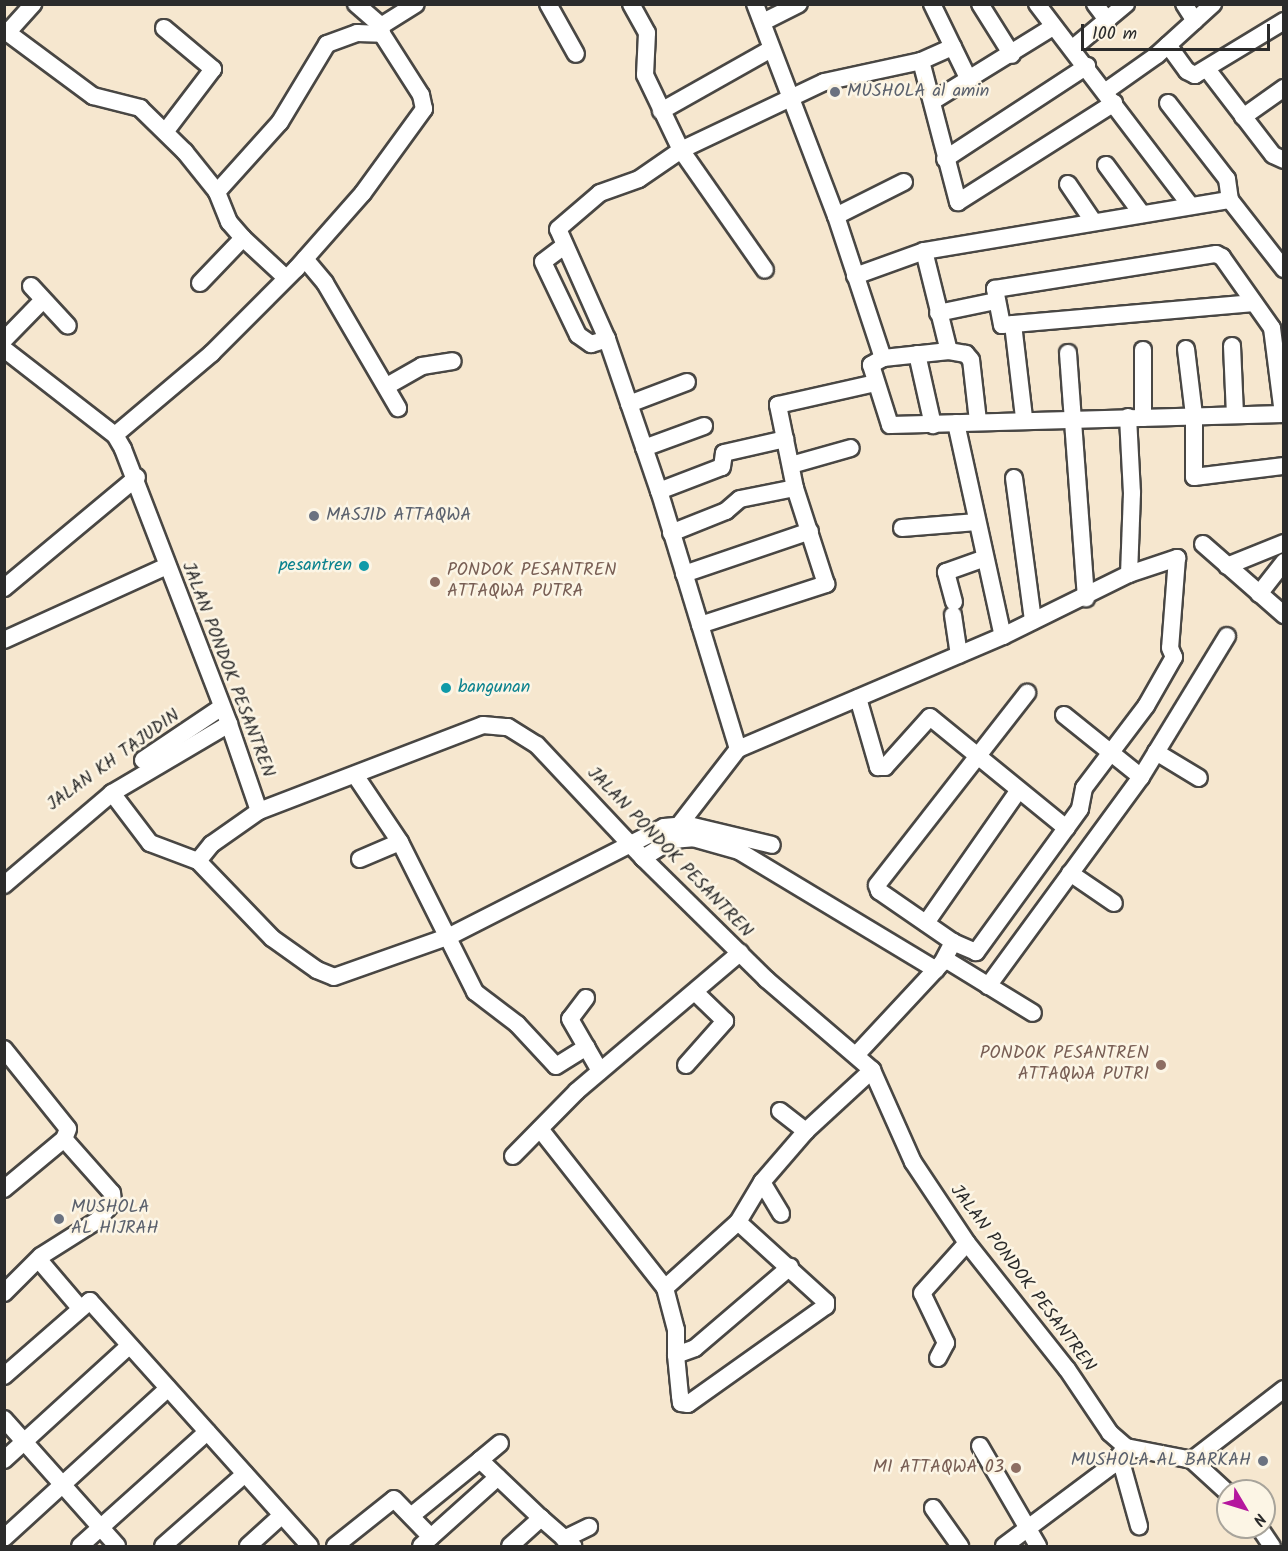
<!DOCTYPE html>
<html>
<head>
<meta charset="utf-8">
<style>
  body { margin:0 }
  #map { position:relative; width:1288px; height:1551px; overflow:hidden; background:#f6e7cf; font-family:Kalam,sans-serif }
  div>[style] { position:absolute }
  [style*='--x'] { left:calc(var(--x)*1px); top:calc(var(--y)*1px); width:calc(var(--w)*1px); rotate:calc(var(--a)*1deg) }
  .roads { filter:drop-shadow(2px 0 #494744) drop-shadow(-2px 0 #494744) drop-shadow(0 2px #494744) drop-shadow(0 -2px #494744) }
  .minor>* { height:16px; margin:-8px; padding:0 8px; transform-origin:8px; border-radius:8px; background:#fff }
  .dots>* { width:16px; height:16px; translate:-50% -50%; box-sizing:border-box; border:3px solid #fcf5e5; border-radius:50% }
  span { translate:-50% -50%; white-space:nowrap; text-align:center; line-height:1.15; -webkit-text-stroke:5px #fcf5e5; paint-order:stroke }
  .worship-label { font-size:18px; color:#5b616d }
  .left { translate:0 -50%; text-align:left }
  .right { translate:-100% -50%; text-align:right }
  .culture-label { font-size:18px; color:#0d838f }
  .education-label { font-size:18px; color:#785e54 }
  .street-label { font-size:18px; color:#2b2b2b }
  .frame { position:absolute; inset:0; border:6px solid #2b2b2b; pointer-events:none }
  .north { position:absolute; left:1216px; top:1479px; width:60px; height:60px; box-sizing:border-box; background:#fcf5e5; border:2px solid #a8a49b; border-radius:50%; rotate:128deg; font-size:16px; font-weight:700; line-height:24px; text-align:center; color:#2b2b2b }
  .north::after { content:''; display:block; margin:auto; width:21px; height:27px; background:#b5179e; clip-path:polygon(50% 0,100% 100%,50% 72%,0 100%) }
  .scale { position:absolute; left:1081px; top:24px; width:189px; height:27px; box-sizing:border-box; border:3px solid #2b2b2b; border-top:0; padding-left:8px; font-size:18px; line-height:21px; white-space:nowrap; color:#2b2b2b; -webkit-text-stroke:4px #fcf5e5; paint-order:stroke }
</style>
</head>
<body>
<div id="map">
  <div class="roads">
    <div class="minor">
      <i style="--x:356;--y:4;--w:33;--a:41"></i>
      <i style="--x:548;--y:4;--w:57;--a:60.8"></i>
      <i style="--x:631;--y:4;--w:33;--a:61"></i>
      <i style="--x:647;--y:33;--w:42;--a:92.7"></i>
      <i style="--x:645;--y:75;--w:83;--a:64.4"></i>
      <i style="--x:681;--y:150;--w:146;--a:55"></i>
      <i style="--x:755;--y:4;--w:227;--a:69.1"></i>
      <i style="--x:836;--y:216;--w:150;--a:71.7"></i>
      <i style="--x:932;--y:4;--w:85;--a:64"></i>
      <i style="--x:980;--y:4;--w:60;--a:57.9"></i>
      <i style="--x:1037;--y:4;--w:254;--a:52.7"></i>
      <i style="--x:1095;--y:4;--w:21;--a:53"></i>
      <i style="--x:1184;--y:4;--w:20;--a:57"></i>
      <i style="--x:763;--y:22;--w:40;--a:-26.6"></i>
      <i style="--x:164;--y:28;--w:64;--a:39.9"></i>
      <i style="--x:213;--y:69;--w:79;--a:127.3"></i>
      <i style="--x:4;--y:30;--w:111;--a:36.6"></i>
      <i style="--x:93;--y:96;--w:49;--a:14.3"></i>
      <i style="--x:140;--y:108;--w:63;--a:44.4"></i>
      <i style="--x:185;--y:152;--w:51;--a:51.3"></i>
      <i style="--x:8;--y:32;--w:38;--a:-48"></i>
      <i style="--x:1168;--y:45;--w:32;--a:54"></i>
      <i style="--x:1187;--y:71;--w:9;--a:27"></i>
      <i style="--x:1195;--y:75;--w:104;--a:-31.2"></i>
      <i style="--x:1073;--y:48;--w:69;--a:-39.7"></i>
      <i style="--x:921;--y:61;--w:146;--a:75.3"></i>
      <i style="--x:958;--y:202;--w:185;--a:-32.4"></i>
      <i style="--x:1207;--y:69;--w:108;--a:52.5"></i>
      <i style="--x:1273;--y:155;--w:12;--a:24"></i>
      <i style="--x:1106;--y:91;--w:62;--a:-35.2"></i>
      <i style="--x:1157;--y:55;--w:76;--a:-42.3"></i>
      <i style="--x:933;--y:101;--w:141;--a:-31.7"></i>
      <i style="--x:1168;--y:103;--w:96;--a:52.2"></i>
      <i style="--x:1227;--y:179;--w:21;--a:82"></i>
      <i style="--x:1230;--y:200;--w:88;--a:52"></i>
      <i style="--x:661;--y:111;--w:126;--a:-29.4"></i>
      <i style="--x:1243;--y:117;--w:50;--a:-35.3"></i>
      <i style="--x:945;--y:159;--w:170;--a:-33.2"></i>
      <i style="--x:1106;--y:165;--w:61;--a:53.7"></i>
      <i style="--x:1068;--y:184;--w:45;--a:56"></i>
      <i style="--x:836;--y:216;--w:76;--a:-26.6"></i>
      <i style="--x:564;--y:246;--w:26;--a:143"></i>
      <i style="--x:543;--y:262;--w:81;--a:64.4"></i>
      <i style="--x:578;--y:335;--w:16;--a:35"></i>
      <i style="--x:591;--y:344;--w:17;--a:-17"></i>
      <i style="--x:924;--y:251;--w:103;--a:76"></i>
      <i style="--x:305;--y:259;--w:31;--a:50"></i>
      <i style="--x:325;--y:283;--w:145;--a:59.7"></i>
      <i style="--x:855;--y:276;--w:73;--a:-19.9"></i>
      <i style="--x:924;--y:251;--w:310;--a:-9.5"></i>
      <i style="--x:286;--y:278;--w:59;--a:-137.1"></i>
      <i style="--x:243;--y:238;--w:21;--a:-131"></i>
      <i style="--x:229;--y:222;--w:32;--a:-112"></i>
      <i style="--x:217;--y:192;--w:94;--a:-48"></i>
      <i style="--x:280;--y:122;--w:91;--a:-58.9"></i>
      <i style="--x:327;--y:44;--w:32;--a:-20"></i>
      <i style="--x:357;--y:33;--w:25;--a:2"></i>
      <i style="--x:200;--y:283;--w:62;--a:-46.3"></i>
      <i style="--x:31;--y:286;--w:54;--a:47.2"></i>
      <i style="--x:1254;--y:303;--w:253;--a:175"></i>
      <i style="--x:1002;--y:325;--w:37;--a:-101"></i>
      <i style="--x:995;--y:289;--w:224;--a:-9"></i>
      <i style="--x:1216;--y:254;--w:7;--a:27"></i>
      <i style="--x:1222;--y:257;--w:87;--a:54.8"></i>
      <i style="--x:1272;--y:328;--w:87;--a:82.7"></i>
      <i style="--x:938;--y:313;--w:59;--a:-11.7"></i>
      <i style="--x:1013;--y:324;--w:95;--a:83.3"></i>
      <i style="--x:4;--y:340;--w:56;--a:-45.7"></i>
      <i style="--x:1232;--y:346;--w:69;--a:87.5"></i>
      <i style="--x:4;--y:349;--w:140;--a:37.8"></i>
      <i style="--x:115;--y:435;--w:16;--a:60"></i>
      <i style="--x:123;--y:449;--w:295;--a:68.9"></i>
      <i style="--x:229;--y:724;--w:92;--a:71"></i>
      <i style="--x:259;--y:811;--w:240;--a:-21"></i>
      <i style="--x:483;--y:725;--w:25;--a:5"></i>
      <i style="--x:508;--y:727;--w:34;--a:32"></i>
      <i style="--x:537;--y:745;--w:155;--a:46.8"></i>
      <i style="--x:643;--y:858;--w:173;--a:44.5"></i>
      <i style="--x:766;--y:979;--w:140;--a:40.6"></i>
      <i style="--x:872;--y:1070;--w:101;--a:66"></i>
      <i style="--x:913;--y:1162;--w:97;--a:56.3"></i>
      <i style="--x:967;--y:1243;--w:161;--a:51.6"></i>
      <i style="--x:1067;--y:1369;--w:77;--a:56.1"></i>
      <i style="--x:1110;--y:1433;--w:21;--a:41"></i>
      <i style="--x:1126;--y:1447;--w:67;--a:11.1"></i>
      <i style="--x:1192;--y:1460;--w:49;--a:42.5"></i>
      <i style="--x:1186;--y:349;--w:66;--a:83.1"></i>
      <i style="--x:1194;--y:415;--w:62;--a:90"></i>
      <i style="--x:1194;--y:477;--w:91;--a:-7"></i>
      <i style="--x:1143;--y:350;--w:68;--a:90"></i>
      <i style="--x:1068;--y:353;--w:246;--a:85.8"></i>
      <i style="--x:917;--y:354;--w:73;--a:77.3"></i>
      <i style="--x:387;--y:386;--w:40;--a:-29.7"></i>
      <i style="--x:422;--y:366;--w:31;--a:-9"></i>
      <i style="--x:629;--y:404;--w:62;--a:-20.8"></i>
      <i style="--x:1128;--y:417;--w:76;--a:87"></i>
      <i style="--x:1132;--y:493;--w:81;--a:92.1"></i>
      <i style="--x:978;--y:421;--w:61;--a:-96.5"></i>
      <i style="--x:971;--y:360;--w:8;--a:-130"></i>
      <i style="--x:966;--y:354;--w:17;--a:-170"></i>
      <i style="--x:949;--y:351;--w:66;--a:173.9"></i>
      <i style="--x:883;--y:358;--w:14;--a:150"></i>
      <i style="--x:871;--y:365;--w:63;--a:72.4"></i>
      <i style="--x:890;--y:425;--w:394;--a:-1.6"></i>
      <i style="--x:956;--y:423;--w:218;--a:77.6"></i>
      <i style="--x:115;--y:435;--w:127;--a:-40.2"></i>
      <i style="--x:212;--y:353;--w:119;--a:-45"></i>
      <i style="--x:296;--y:269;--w:101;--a:-48.6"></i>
      <i style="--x:363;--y:193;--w:104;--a:-54"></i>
      <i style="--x:424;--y:109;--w:14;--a:-102"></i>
      <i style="--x:421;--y:95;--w:72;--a:-122.6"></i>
      <i style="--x:382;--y:34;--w:8;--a:-97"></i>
      <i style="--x:381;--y:26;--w:41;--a:-32.2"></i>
      <i style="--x:644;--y:448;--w:64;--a:-20.1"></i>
      <i style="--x:791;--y:465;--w:62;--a:-15.8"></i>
      <i style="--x:1014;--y:478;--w:144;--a:82.4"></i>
      <i style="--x:659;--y:491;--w:67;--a:-20.9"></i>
      <i style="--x:722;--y:467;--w:14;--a:-82"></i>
      <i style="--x:724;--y:453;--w:63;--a:-12.9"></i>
      <i style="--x:902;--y:528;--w:75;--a:-4.6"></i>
      <i style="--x:671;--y:533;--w:59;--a:-21.8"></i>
      <i style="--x:726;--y:511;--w:18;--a:-41"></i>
      <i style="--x:740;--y:499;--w:56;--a:-11.3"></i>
      <i style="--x:1203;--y:544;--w:108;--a:41.2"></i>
      <i style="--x:1227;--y:566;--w:61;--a:-22"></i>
      <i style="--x:684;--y:574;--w:133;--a:-18.8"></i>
      <i style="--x:4;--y:588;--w:173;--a:-39.8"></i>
      <i style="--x:1259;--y:594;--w:41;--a:-52"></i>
      <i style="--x:954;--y:602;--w:31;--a:-105"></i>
      <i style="--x:946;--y:572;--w:41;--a:-19.7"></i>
      <i style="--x:953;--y:615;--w:40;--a:81.5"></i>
      <i style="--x:700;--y:625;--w:133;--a:-18"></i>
      <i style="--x:826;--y:584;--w:101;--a:-107.9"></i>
      <i style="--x:795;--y:488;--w:85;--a:-101.6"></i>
      <i style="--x:778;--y:405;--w:100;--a:-12.7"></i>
      <i style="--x:4;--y:640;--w:179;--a:-24.4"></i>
      <i style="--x:858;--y:698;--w:72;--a:73.8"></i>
      <i style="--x:878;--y:767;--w:7;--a:0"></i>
      <i style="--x:885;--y:767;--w:67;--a:-48"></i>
      <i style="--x:930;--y:717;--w:176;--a:39.2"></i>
      <i style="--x:1064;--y:715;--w:99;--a:38.8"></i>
      <i style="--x:738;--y:749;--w:270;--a:-107"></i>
      <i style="--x:659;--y:491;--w:161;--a:-108.9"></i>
      <i style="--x:607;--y:339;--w:120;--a:-114"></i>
      <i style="--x:558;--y:229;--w:55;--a:-40.6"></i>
      <i style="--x:600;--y:193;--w:41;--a:-19.7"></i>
      <i style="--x:639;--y:179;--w:51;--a:-34.6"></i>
      <i style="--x:681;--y:150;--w:158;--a:-25.4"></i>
      <i style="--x:824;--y:82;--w:99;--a:-12.2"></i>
      <i style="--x:921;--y:61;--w:35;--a:-24"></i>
      <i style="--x:1156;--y:752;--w:50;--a:31.2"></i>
      <i style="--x:143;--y:760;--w:95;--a:-33.9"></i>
      <i style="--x:355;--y:775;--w:81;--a:56.1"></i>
      <i style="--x:400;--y:842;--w:168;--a:63.4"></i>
      <i style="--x:475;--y:992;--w:53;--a:37.3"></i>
      <i style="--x:517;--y:1024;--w:57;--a:47.1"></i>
      <i style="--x:556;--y:1066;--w:36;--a:-32"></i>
      <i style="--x:112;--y:793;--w:63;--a:52.8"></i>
      <i style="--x:150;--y:843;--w:51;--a:20.6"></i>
      <i style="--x:198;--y:861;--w:107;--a:46.1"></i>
      <i style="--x:272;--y:938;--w:55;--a:35.4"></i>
      <i style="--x:317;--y:970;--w:18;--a:22"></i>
      <i style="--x:334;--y:977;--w:123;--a:-19.5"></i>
      <i style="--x:450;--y:936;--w:240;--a:-27"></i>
      <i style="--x:664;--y:827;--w:25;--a:-5"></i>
      <i style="--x:689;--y:825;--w:85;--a:13.5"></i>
      <i style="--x:680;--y:824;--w:95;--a:-52.3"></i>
      <i style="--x:738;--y:749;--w:288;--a:-23.1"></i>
      <i style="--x:1003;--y:636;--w:140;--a:-26.2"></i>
      <i style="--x:1129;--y:574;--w:51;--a:-18.4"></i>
      <i style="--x:1177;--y:558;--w:90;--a:94.4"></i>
      <i style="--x:1170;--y:648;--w:10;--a:66"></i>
      <i style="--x:1174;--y:657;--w:56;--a:119.7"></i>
      <i style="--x:1146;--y:706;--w:103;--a:127.1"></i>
      <i style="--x:1084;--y:788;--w:21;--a:101"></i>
      <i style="--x:1080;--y:809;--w:177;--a:126"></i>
      <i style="--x:976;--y:952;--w:25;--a:-157"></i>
      <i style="--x:643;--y:858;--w:34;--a:-32"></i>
      <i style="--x:672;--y:840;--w:21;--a:-5"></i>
      <i style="--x:693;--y:838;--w:48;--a:15.8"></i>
      <i style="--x:739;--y:851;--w:230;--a:31.1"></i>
      <i style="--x:360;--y:859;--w:43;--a:-23"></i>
      <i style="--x:198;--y:861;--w:22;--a:-51"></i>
      <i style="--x:212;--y:844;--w:57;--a:-35.1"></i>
      <i style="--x:1070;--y:873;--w:53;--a:34.3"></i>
      <i style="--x:4;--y:885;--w:142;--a:-40.4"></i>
      <i style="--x:112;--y:793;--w:136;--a:-30.5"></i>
      <i style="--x:926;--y:923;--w:161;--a:-55.1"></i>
      <i style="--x:945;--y:959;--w:103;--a:31.5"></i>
      <i style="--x:988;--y:986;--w:259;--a:-53.8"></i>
      <i style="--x:1141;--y:777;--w:165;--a:-58.6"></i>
      <i style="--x:586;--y:998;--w:26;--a:127"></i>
      <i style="--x:570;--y:1019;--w:60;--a:60"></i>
      <i style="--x:4;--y:1049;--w:102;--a:51.3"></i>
      <i style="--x:68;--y:1129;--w:11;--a:112"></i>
      <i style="--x:64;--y:1139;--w:78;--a:140.2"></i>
      <i style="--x:857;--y:1054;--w:125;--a:-47"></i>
      <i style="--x:942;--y:963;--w:24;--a:-62"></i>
      <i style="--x:953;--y:942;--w:90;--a:-145.4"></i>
      <i style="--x:879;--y:891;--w:6;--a:-108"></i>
      <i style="--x:877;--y:885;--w:244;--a:-52"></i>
      <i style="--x:686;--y:1065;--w:59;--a:-48.4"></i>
      <i style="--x:725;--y:1021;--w:40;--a:-136"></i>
      <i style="--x:780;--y:1111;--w:33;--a:38"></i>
      <i style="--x:540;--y:1129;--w:202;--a:51.8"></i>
      <i style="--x:665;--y:1288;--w:43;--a:75.3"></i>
      <i style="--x:676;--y:1330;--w:25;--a:90"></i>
      <i style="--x:676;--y:1355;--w:20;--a:-20"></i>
      <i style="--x:695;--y:1348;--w:125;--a:-40.5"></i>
      <i style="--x:513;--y:1156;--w:91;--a:-45.4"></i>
      <i style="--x:577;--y:1091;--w:214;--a:-40.3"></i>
      <i style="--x:762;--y:1182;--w:37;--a:59"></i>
      <i style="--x:39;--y:1260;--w:63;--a:49.5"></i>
      <i style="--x:665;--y:1288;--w:98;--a:-42.1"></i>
      <i style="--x:738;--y:1222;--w:47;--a:-59"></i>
      <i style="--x:762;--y:1182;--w:67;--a:-49.2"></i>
      <i style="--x:806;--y:1131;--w:90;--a:-42.7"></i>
      <i style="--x:4;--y:1293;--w:52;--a:-45"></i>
      <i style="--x:41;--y:1256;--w:67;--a:-32.3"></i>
      <i style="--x:98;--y:1220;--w:23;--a:-50"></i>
      <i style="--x:113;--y:1202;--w:9;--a:-96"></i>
      <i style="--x:112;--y:1193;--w:72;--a:-131.6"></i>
      <i style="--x:676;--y:1355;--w:41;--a:84.4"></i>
      <i style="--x:680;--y:1396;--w:7;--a:82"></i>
      <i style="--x:681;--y:1403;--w:7;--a:8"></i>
      <i style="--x:688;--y:1404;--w:169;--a:-35.4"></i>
      <i style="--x:826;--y:1306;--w:4;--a:-90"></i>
      <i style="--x:826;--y:1302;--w:119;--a:-137.7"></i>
      <i style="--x:938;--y:1358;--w:17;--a:-62"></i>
      <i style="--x:946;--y:1343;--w:55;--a:-115.6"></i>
      <i style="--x:922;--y:1293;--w:67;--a:-48"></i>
      <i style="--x:4;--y:1376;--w:114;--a:-41.1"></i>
      <i style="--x:90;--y:1301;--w:329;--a:48.1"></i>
      <i style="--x:4;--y:1419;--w:170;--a:48.3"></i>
      <i style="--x:980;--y:1446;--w:116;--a:59.9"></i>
      <i style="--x:1120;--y:1458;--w:71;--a:74.4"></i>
      <i style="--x:4;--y:1460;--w:169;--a:-42.4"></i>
      <i style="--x:480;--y:1460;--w:26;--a:-40"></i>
      <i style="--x:1192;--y:1460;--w:116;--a:-37.7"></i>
      <i style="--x:933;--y:1508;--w:47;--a:54.6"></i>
      <i style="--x:411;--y:1516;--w:89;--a:-39.1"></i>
      <i style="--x:480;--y:1460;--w:84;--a:43.6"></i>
      <i style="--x:1259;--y:1527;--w:23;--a:56"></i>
      <i style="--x:4;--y:1538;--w:222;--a:-42.4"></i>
      <i style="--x:564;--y:1539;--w:28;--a:-26"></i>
      <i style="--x:80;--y:1546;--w:171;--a:-41.9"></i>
      <i style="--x:163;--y:1546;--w:109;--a:-41.3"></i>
      <i style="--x:248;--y:1546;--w:45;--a:-42.3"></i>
      <i style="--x:335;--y:1546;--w:75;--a:-38.5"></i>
      <i style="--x:394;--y:1499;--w:53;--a:45.8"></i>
      <i style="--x:421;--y:1546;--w:103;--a:-41.9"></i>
      <i style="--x:510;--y:1546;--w:42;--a:-42.1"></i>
      <i style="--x:541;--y:1518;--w:43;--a:41.2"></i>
      <i style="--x:1004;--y:1546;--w:134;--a:-36.8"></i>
      <i style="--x:1111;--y:1466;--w:24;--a:-52"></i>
    </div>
  </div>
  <div class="dots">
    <i style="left:835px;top:92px;background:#6b7280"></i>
    <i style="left:314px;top:516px;background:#6b7280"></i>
    <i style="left:364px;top:566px;background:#0f9aa8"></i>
    <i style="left:435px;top:582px;background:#8d6e63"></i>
    <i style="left:446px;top:688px;background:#0f9aa8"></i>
    <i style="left:1161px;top:1065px;background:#8d6e63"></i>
    <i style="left:59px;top:1219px;background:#6b7280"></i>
    <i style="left:1263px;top:1461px;background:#6b7280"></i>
    <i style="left:1016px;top:1468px;background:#8d6e63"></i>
  </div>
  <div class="worship-label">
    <span class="left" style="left:847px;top:92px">MUSHOLA al amin</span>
    <span class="left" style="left:326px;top:516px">MASJID ATTAQWA</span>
    <span class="left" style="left:71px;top:1219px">MUSHOLA<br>AL HIJRAH</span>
    <span class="right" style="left:1251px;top:1461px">MUSHOLA AL BARKAH</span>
  </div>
  <div class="culture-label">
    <span class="right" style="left:352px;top:566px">pesantren</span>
    <span class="left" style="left:458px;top:688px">bangunan</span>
  </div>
  <div class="education-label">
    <span class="left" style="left:447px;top:582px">PONDOK PESANTREN<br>ATTAQWA PUTRA</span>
    <span class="right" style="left:1149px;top:1065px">PONDOK PESANTREN<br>ATTAQWA PUTRI</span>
    <span class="right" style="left:1004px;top:1468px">MI ATTAQWA 03</span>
  </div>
  <div class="street-label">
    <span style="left:227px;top:670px;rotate:69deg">JALAN PONDOK PESANTREN</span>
    <span style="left:114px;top:761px;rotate:-36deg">JALAN KH TAJUDIN</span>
    <span style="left:669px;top:853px;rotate:46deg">JALAN PONDOK PESANTREN</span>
    <span style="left:1022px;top:1279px;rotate:53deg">JALAN PONDOK PESANTREN</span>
  </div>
  <div class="frame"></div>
  <div class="north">N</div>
  <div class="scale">100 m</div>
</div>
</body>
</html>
